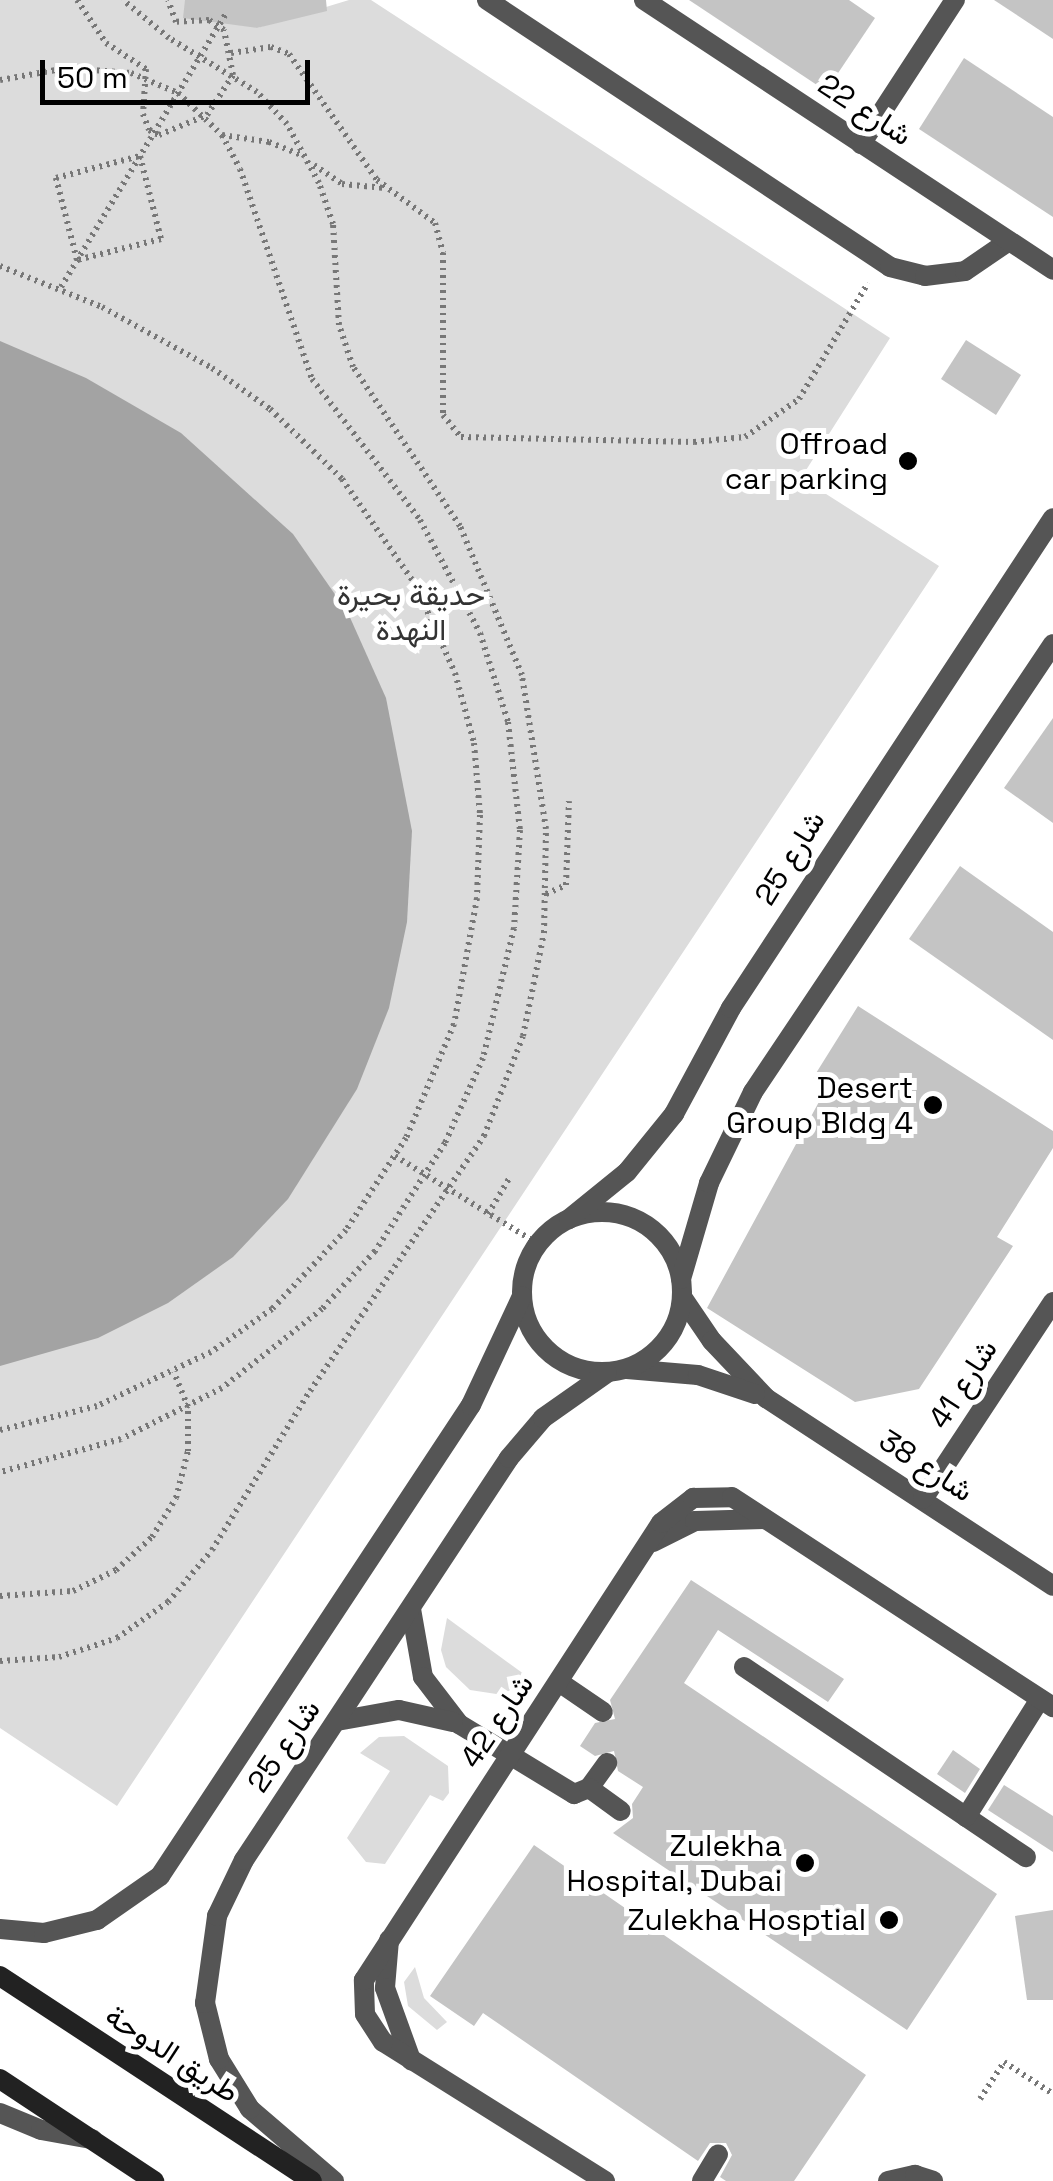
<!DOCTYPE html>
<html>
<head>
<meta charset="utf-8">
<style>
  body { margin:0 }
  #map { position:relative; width:1053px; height:2181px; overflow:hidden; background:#fff; font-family:"Space Grotesk",Vazirmatn,sans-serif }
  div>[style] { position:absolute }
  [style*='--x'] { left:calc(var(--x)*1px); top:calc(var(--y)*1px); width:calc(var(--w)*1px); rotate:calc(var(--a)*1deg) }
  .green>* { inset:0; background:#dcdcdc }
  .water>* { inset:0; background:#a3a3a3 }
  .building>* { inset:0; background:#c4c4c4 }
  .path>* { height:6px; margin-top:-3px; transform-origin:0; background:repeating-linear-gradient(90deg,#777 0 2.5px,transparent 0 7.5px) }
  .service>* { height:20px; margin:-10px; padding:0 10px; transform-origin:10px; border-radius:10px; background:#555 }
  .minor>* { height:20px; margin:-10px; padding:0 10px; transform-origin:10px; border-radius:10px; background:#555 }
  .tertiary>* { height:20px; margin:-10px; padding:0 10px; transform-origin:10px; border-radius:10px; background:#555 }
  .tertiary>.ring { margin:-10px; padding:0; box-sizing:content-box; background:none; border:20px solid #555; border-radius:50% }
  .secondary>* { height:20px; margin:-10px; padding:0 10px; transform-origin:10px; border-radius:10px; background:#222 }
  .dots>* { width:28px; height:28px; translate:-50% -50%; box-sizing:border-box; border:5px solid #fff; border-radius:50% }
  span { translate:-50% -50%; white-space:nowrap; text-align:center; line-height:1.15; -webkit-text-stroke:10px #fff; paint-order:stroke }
  .street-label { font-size:30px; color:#000 }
  .poi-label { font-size:30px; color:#000 }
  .right { translate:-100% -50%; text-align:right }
  .park-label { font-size:30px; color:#333 }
  .scale { position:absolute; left:40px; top:60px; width:270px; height:45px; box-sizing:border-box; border:5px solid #000; border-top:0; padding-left:12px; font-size:30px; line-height:35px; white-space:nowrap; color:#000; -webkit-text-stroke:8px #fff; paint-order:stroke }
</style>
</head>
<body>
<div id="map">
  <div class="green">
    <i style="clip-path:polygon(0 0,193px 0,257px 28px,349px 0,371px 0,890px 338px,801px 478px,939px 566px,117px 1806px,0 1728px)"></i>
    <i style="clip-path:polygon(447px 1618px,528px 1677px,503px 1695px,470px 1690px,446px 1667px,441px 1650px)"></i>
    <i style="clip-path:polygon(404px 1736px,448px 1766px,449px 1793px,443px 1801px,430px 1795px,385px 1864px,366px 1862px,347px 1838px,390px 1771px,360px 1753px,379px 1737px)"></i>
    <i style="clip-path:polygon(415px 1967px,424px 1998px,447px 2022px,437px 2030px,408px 2006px,404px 1982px)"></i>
  </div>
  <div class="water">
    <i style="clip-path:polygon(0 341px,86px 378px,181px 433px,293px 534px,348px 613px,386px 698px,412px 831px,407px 922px,389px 1008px,357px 1089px,288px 1199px,233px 1257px,168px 1303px,98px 1338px,0 1366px)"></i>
  </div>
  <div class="building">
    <i style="clip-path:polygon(185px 0,326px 0,327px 11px,257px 28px,183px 18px)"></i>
    <i style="clip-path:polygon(689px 0,849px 0,875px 18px,826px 91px)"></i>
    <i style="clip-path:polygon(994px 0,1053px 0,1053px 39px)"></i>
    <i style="clip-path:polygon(964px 58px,1053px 117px,1053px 217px,919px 129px)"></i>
    <i style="clip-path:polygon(966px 340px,1021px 375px,996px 415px,941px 379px)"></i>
    <i style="clip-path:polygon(1053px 718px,1053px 823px,1004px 788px)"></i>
    <i style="clip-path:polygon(960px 866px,1053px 932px,1053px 1040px,909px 939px)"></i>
    <i style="clip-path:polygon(858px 1006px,1053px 1131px,1053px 1148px,997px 1237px,1013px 1246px,919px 1389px,855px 1402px,707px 1308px,827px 1087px,813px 1078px)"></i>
    <i style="clip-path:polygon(691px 1580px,844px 1679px,828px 1702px,718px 1630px,684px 1683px,997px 1894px,907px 2030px,613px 1833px,633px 1818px,632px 1804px,643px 1787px,618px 1771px,614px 1751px,595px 1756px,580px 1746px,595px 1723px,615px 1719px,610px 1700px)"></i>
    <i style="clip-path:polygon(953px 1750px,980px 1769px,965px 1793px,937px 1774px)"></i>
    <i style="clip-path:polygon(1004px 1785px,1053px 1816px,1053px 1852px,988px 1810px)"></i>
    <i style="clip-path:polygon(534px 1845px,866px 2075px,794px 2181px,726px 2181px,720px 2177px,732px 2155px,726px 2143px,710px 2143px,698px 2161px,483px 2013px,474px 2026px,430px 1996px)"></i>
    <i style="clip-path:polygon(1053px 1910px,1053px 2000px,1027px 2000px,1015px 1916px)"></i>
  </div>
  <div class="path">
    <i style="--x:77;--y:0;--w:52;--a:56"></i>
    <i style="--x:106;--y:43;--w:48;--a:33"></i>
    <i style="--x:146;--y:69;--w:45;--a:93.8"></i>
    <i style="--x:143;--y:114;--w:17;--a:69"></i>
    <i style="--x:149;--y:130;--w:11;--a:27"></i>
    <i style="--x:159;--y:135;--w:52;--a:-22.6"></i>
    <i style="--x:207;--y:115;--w:48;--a:-57"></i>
    <i style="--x:233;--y:75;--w:46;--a:-101.3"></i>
    <i style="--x:224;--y:30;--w:18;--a:-146"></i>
    <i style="--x:209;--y:20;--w:33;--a:177"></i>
    <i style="--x:176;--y:22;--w:23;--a:-110"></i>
    <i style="--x:231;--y:53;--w:40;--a:-8.5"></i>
    <i style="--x:271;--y:47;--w:19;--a:21"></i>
    <i style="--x:289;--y:54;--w:154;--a:55.1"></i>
    <i style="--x:377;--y:180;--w:72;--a:36.6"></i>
    <i style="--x:435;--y:223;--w:31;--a:75"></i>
    <i style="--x:443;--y:253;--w:162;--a:90"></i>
    <i style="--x:443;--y:415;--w:28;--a:51"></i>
    <i style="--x:461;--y:437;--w:233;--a:1.2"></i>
    <i style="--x:694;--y:442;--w:51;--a:-5.6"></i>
    <i style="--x:745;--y:437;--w:66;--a:-35.1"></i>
    <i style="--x:799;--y:399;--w:135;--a:-59.3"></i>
    <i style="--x:0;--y:80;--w:68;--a:-10.2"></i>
    <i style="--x:67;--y:68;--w:64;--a:4.5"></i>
    <i style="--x:131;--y:73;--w:51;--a:23.1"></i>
    <i style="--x:178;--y:93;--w:61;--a:43.7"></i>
    <i style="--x:222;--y:135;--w:38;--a:62"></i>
    <i style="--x:240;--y:169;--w:222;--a:71.1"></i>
    <i style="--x:312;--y:379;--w:178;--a:52.5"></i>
    <i style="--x:420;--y:520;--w:128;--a:62"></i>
    <i style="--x:480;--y:633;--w:93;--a:72.5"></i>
    <i style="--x:508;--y:722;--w:109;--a:83.7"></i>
    <i style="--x:520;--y:830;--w:98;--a:93.5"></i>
    <i style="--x:514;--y:928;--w:134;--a:103.4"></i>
    <i style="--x:483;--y:1058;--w:93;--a:114.1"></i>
    <i style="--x:445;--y:1143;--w:129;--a:122.9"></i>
    <i style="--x:375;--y:1251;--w:79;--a:132.4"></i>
    <i style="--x:322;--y:1309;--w:127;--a:141.7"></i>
    <i style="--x:222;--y:1388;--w:113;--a:153.2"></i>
    <i style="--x:121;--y:1439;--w:125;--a:164.7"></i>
    <i style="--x:222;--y:135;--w:48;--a:8.5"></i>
    <i style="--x:269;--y:142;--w:38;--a:22"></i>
    <i style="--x:140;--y:156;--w:86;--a:75.8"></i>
    <i style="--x:161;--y:239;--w:87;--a:166"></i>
    <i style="--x:77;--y:260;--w:85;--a:-104.4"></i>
    <i style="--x:56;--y:178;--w:87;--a:-14.7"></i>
    <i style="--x:314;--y:165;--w:34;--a:34"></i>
    <i style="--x:342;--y:184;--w:43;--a:5.3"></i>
    <i style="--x:0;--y:266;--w:110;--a:21.9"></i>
    <i style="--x:102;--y:307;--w:126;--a:29"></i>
    <i style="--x:212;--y:368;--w:71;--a:35.3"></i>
    <i style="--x:270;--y:409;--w:100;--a:44.2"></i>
    <i style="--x:342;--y:479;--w:128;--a:55.2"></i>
    <i style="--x:415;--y:584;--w:98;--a:65.8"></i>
    <i style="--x:455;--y:673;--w:73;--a:74.8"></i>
    <i style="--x:474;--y:743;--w:72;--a:85.2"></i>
    <i style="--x:480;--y:815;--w:83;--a:92.1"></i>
    <i style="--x:477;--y:898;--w:128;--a:100.3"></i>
    <i style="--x:454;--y:1024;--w:124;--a:112.8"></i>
    <i style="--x:406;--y:1138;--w:110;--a:123.1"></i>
    <i style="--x:346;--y:1230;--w:108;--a:133.1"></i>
    <i style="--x:272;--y:1309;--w:75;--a:144.8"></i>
    <i style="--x:211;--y:1352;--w:126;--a:154.7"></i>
    <i style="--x:97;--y:1406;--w:100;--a:166.1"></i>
    <i style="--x:61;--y:287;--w:319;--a:-58.9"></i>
    <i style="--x:546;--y:894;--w:22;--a:-24"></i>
    <i style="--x:566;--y:885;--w:84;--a:-88"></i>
    <i style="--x:395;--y:1156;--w:168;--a:31.6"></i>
    <i style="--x:488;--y:1214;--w:43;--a:-59.3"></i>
    <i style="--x:0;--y:1596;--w:73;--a:-3.9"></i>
    <i style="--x:73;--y:1591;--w:48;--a:-26"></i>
    <i style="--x:116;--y:1570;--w:49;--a:-42.5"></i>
    <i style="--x:152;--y:1537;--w:46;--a:-58.4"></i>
    <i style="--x:176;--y:1498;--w:49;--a:-75.7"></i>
    <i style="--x:188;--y:1451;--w:44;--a:-90"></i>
    <i style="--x:188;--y:1407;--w:38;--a:-112"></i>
    <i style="--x:0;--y:1661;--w:59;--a:-3.9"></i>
    <i style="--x:59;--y:1657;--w:61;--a:-18.1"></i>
    <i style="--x:117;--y:1638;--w:62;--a:-35.2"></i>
    <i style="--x:168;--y:1602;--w:68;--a:-49.8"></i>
    <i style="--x:212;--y:1550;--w:187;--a:-58.4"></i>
    <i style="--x:310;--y:1391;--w:309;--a:-55.7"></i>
    <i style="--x:484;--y:1136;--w:107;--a:-68.7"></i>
    <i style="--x:523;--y:1036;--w:105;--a:-78.5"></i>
    <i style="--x:544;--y:933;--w:104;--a:-88.9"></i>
    <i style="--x:546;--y:829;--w:156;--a:-98.9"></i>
    <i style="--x:522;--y:675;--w:161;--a:-112.6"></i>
    <i style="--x:460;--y:526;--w:192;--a:-123.9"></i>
    <i style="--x:353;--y:367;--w:44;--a:-108.4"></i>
    <i style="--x:339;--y:325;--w:101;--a:-93.4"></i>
    <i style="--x:333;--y:224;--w:43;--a:-108.9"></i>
    <i style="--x:319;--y:183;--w:67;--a:-118.5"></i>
    <i style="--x:287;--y:124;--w:44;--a:-133.2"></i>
    <i style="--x:257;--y:92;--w:103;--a:-148.5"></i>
    <i style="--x:169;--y:38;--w:60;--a:-140.4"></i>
    <i style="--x:980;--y:2099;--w:44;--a:-57"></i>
    <i style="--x:1004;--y:2062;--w:59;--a:33.1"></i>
  </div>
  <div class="service">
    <i style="--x:487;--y:0;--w:483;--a:33.5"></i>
    <i style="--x:890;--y:267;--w:36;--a:14"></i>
    <i style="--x:925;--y:276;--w:40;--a:-7.1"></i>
    <i style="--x:965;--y:271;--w:53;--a:-34.3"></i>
    <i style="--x:653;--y:1542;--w:47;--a:-26.6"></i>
    <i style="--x:695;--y:1521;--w:70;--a:-1.6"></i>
    <i style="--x:411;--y:1609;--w:69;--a:80"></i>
    <i style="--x:423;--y:1677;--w:59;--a:52.5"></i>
    <i style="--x:459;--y:1724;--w:135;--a:31.3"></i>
    <i style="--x:574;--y:1794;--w:16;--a:-22"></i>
    <i style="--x:589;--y:1788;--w:31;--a:-54"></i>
    <i style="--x:744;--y:1667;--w:340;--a:34"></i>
    <i style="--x:559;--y:1682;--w:53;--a:34.3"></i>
    <i style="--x:337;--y:1721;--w:63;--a:-10.1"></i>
    <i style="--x:399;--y:1710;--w:55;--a:12.5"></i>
    <i style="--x:589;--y:1788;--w:39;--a:36"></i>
    <i style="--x:966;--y:1817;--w:139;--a:-57.9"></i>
    <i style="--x:389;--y:1940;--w:48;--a:94.8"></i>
    <i style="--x:385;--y:1988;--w:77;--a:70.1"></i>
    <i style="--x:605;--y:2181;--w:262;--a:-147.9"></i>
    <i style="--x:383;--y:2042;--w:33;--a:-123"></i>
    <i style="--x:365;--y:2014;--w:34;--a:-92"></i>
    <i style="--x:364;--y:1980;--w:545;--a:-56.98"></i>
    <i style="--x:661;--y:1523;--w:41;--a:-38"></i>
    <i style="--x:693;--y:1498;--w:39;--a:-1"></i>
    <i style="--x:732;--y:1497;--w:384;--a:33.2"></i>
    <i style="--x:702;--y:2181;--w:31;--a:-59"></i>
    <i style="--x:888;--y:2181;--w:28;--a:-13"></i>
    <i style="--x:915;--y:2175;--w:19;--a:18"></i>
  </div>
  <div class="minor">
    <i style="--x:644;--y:0;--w:490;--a:33.4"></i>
    <i style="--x:861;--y:144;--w:172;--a:-56.9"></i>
    <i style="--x:682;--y:1297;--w:53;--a:55.7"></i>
    <i style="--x:712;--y:1341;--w:79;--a:46.5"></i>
    <i style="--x:766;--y:1398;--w:343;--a:33.2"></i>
    <i style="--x:627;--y:1369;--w:71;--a:4.8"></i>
    <i style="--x:698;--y:1375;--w:60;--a:18.4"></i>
    <i style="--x:923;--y:1499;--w:236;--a:-56.6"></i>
    <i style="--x:0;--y:2113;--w:44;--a:22.5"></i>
    <i style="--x:41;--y:2130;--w:52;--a:10"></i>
  </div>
  <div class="tertiary">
    <i class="ring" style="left:522px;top:1212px;width:140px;height:140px"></i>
    <i style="--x:569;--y:1219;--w:75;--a:-39"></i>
    <i style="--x:627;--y:1172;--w:75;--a:-51"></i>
    <i style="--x:674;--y:1114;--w:120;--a:-61.7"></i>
    <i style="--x:731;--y:1008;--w:586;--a:-56.69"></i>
    <i style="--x:681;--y:1279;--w:100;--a:-73.7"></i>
    <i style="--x:709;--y:1183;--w:101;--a:-64.2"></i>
    <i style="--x:753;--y:1092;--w:539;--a:-56.19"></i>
    <i style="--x:0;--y:1929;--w:44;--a:5.2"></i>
    <i style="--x:44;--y:1933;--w:55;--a:-13.8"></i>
    <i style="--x:97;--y:1920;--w:77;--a:-34.9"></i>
    <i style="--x:160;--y:1876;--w:564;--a:-56.56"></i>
    <i style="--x:471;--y:1405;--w:120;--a:-64.9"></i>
    <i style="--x:334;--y:2181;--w:111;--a:-139.4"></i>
    <i style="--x:250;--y:2109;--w:59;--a:-121.8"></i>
    <i style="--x:219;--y:2059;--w:58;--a:-104"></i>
    <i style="--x:205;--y:2003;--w:88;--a:-82.1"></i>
    <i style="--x:217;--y:1916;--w:62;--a:-64.3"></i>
    <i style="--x:244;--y:1860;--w:481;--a:-56.6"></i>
    <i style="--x:509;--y:1458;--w:52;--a:-49.6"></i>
    <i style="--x:543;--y:1418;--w:78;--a:-35.1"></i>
  </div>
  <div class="secondary">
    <i style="--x:0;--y:1976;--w:373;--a:33.3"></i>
    <i style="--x:0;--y:2079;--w:185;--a:33.5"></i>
  </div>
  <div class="dots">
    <i style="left:908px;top:461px;background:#000"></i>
    <i style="left:933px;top:1105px;background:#000"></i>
    <i style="left:805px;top:1863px;background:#000"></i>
    <i style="left:889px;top:1920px;background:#000"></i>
  </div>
  <div class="street-label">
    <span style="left:865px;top:110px;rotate:33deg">شارع 22</span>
    <span style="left:790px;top:858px;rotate:-58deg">شارع 25</span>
    <span style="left:963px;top:1384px;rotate:-57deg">شارع 41</span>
    <span style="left:926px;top:1466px;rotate:33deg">شارع 38</span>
    <span style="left:497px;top:1721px;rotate:-56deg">شارع 42</span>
    <span style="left:284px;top:1746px;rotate:-56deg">شارع 25</span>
    <span style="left:172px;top:2054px;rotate:33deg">طريق الدوحة</span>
  </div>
  <div class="poi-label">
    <span class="right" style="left:888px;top:461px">Offroad<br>car parking</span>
    <span class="right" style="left:913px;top:1105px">Desert<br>Group Bldg 4</span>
    <span class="right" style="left:782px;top:1863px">Zulekha<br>Hospital, Dubai</span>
    <span class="right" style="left:866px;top:1920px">Zulekha Hosptial</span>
  </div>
  <div class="park-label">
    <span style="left:411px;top:612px">حديقة بحيرة<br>النهدة</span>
  </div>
  <div class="scale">50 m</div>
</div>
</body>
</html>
